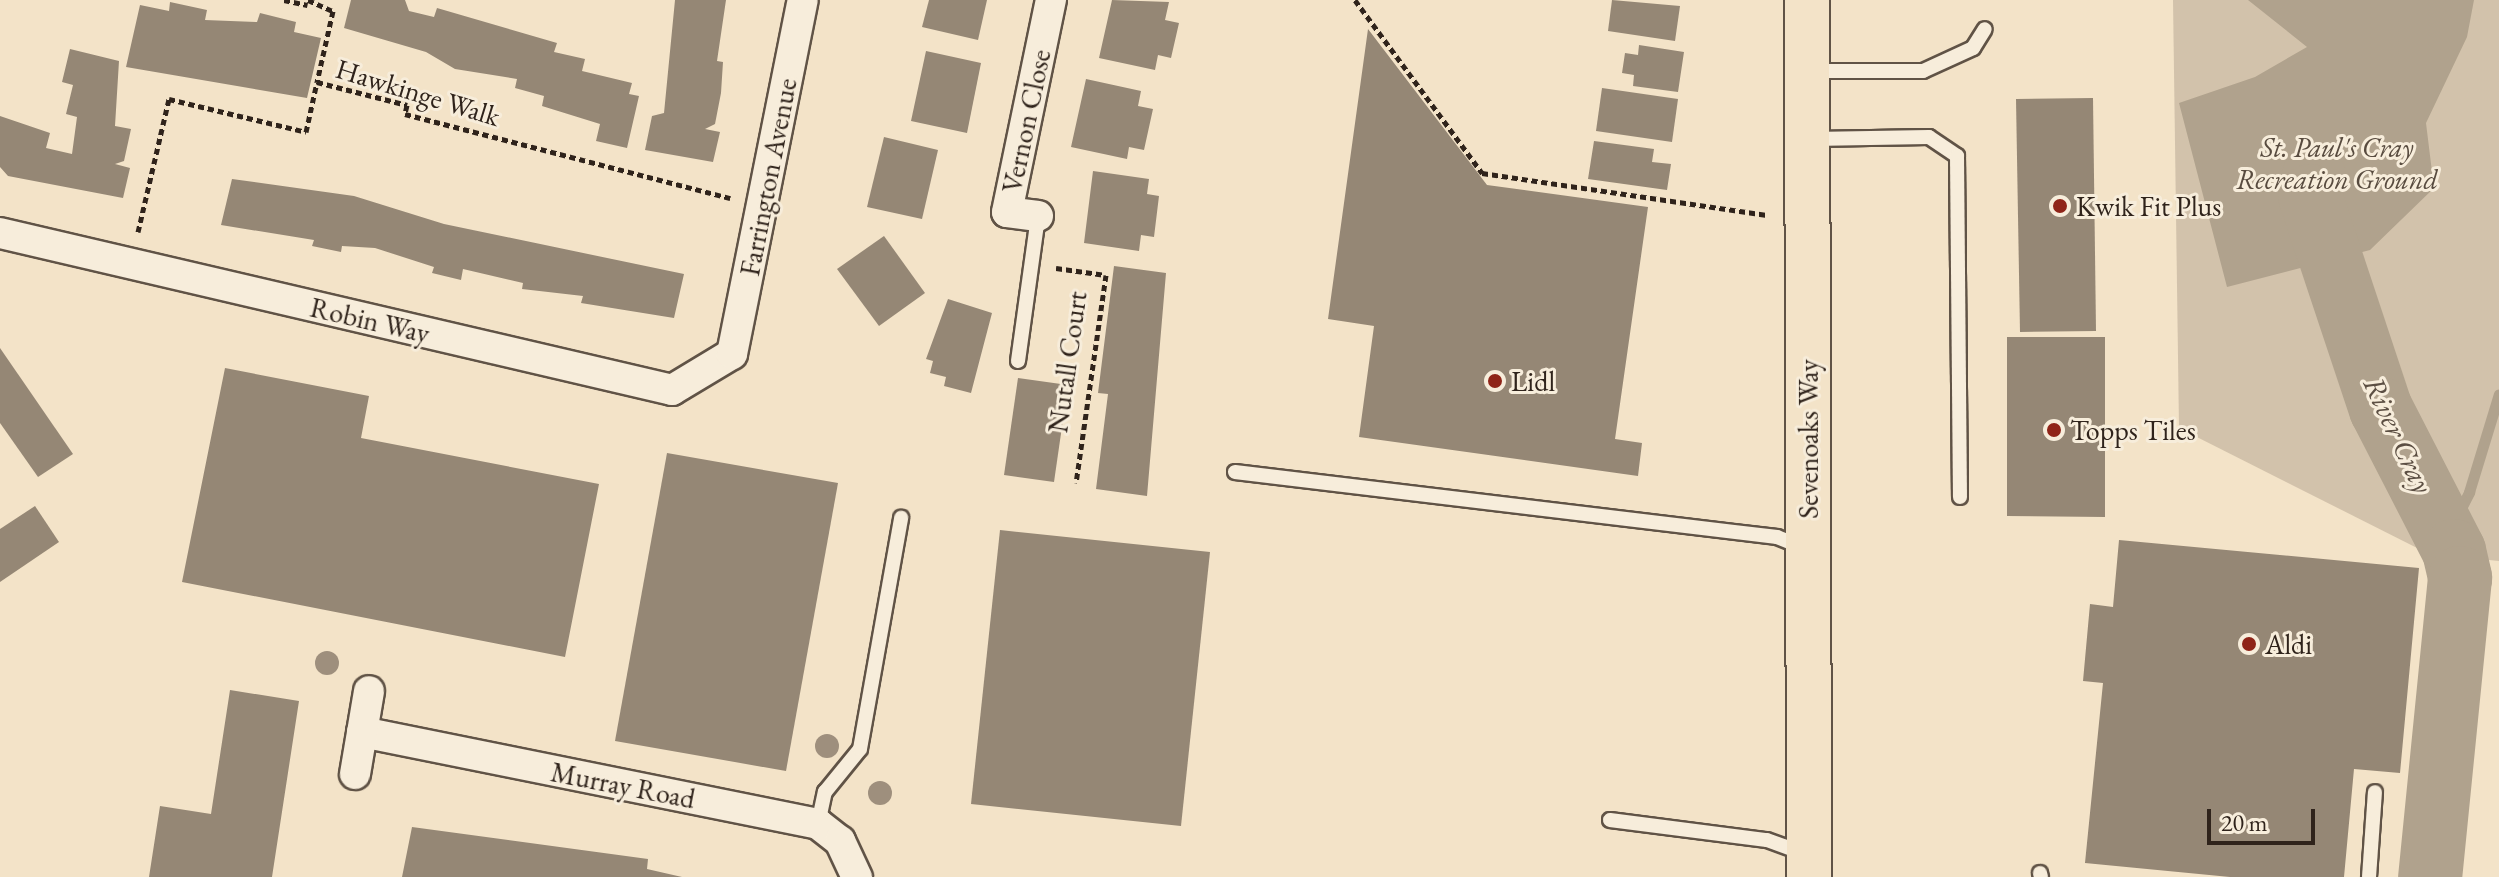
<!DOCTYPE html>
<html>
<head>
<meta charset="utf-8">
<style>
  body { margin:0 }
  #map { position:relative; width:2499px; height:877px; overflow:hidden; background:#f3e3c8; font-family:"EB Garamond",serif }
  div>[style] { position:absolute }
  [style*='--x'] { left:calc(var(--x)*1px); top:calc(var(--y)*1px); width:calc(var(--w)*1px); rotate:calc(var(--a)*1deg) }
  .green>* { inset:0; background:#d2c2ab }
  .water>* { inset:0; background:#b0a28d }
  .stream>* { height:11px; margin:-5.5px; padding:0 5.5px; transform-origin:5.5px; border-radius:5.5px; background:#b0a28d }
  .river>* { height:64px; margin:-32px; padding:0 32px; transform-origin:32px; border-radius:32px; background:#b0a28d }
  .building>* { inset:0; background:#958775 }
  .path>* { height:5px; margin-top:-2.5px; transform-origin:0; background:repeating-linear-gradient(90deg,#2f231b 0 6px,transparent 0 10px) }
  .roads { filter:drop-shadow(2px 0 #605346) drop-shadow(-2px 0 #605346) drop-shadow(0 2px #605346) drop-shadow(0 -2px #605346) }
  .service>* { height:14px; margin:-7px; padding:0 7px; transform-origin:7px; border-radius:7px; background:#f7eddb }
  .minor>* { height:30px; margin:-15px; padding:0 15px; transform-origin:15px; border-radius:15px; background:#f7eddb }
  .primary>* { height:44px; margin:-22px; padding:0 22px; transform-origin:22px; border-radius:22px; background:#f3e3c8 }
  .trees>* { width:24px; height:24px; margin:-12px; border-radius:50%; background:#9e8f7d }
  .dots>* { width:22px; height:22px; translate:-50% -50%; box-sizing:border-box; border:4px solid #f7eddb; border-radius:50% }
  span { translate:-50% -50%; white-space:nowrap; text-align:center; line-height:1.15; -webkit-text-stroke:6px #f7eddb; paint-order:stroke }
  .street-label { font-size:28px; color:#2f231b }
  .park-label { font-size:28px; color:#584b3f; font-style:italic }
  .poi-label { font-size:28px; color:#2f231b }
  .left { translate:0 -50%; text-align:left }
  .water-label { font-size:30px; color:#5c4f43; font-style:italic }
  .scale { position:absolute; left:2207px; top:809px; width:108px; height:36px; box-sizing:border-box; border:4px solid #2f231b; border-top:0; padding-left:10px; font-size:24px; line-height:28px; white-space:nowrap; color:#2f231b; -webkit-text-stroke:6px #f7eddb; paint-order:stroke }
</style>
</head>
<body>
<div id="map">
  <div class="green">
    <i style="clip-path:polygon(2173px 0,2499px 0,2499px 561px,2429px 554px,2179px 428px)"></i>
  </div>
  <div class="water">
    <i style="clip-path:polygon(2248px 0,2474px 0,2467px 37px,2426px 123px,2434px 188px,2370px 250px,2227px 287px,2179px 103px,2255px 77px,2307px 47px)"></i>
  </div>
  <div class="stream">
    <i style="--x:2438;--y:528;--w:22;--a:-32"></i>
    <i style="--x:2457;--y:516;--w:27;--a:-63"></i>
    <i style="--x:2469;--y:492;--w:102;--a:-73"></i>
  </div>
  <div class="river">
    <i style="--x:2314;--y:176;--w:20;--a:101"></i>
    <i style="--x:2310;--y:196;--w:225;--a:71.6"></i>
    <i style="--x:2381;--y:409;--w:160;--a:62.8"></i>
    <i style="--x:2454;--y:551;--w:28;--a:77"></i>
    <i style="--x:2460;--y:578;--w:301;--a:95.7"></i>
  </div>
  <div class="building">
    <i style="clip-path:polygon(351px 0,405px 0,409px 11px,434px 17px,437px 8px,557px 43px,554px 52px,585px 59px,582px 71px,632px 83px,629px 94px,639px 96px,627px 148px,596px 141px,600px 124px,542px 106px,544px 96px,515px 88px,517px 79px,455px 69px,426px 52px,344px 28px)"></i>
    <i style="clip-path:polygon(675px 0,726px 0,717px 61px,723px 62px,721px 93px,715px 124px,705px 129px,720px 132px,713px 162px,645px 150px,652px 116px,664px 113px)"></i>
    <i style="clip-path:polygon(929px 0,987px 0,978px 40px,922px 27px)"></i>
    <i style="clip-path:polygon(1112px 0,1169px 2px,1165px 20px,1179px 23px,1171px 58px,1158px 55px,1155px 70px,1099px 58px)"></i>
    <i style="clip-path:polygon(1612px 0,1680px 6px,1675px 41px,1608px 31px)"></i>
    <i style="clip-path:polygon(170px 2px,207px 10px,205px 20px,257px 22px,260px 13px,296px 22px,294px 32px,321px 38px,307px 98px,126px 67px,140px 5px,169px 11px)"></i>
    <i style="clip-path:polygon(1368px 29px,1487px 185px,1648px 207px,1615px 439px,1642px 443px,1638px 476px,1359px 437px,1374px 326px,1328px 319px)"></i>
    <i style="clip-path:polygon(1639px 45px,1684px 52px,1678px 92px,1633px 86px,1634px 75px,1622px 73px,1625px 53px,1638px 55px)"></i>
    <i style="clip-path:polygon(70px 49px,119px 61px,115px 126px,131px 129px,124px 161px,115px 164px,130px 168px,123px 198px,8px 176px,0 167px,0 116px,50px 133px,46px 148px,72px 154px,77px 117px,66px 114px,73px 85px,62px 82px)"></i>
    <i style="clip-path:polygon(926px 51px,981px 63px,967px 133px,911px 121px)"></i>
    <i style="clip-path:polygon(1086px 79px,1141px 91px,1138px 106px,1153px 109px,1144px 150px,1129px 147px,1127px 159px,1071px 147px)"></i>
    <i style="clip-path:polygon(1602px 88px,1678px 99px,1672px 142px,1596px 131px)"></i>
    <i style="clip-path:polygon(2093px 98px,2096px 331px,2020px 332px,2016px 99px)"></i>
    <i style="clip-path:polygon(884px 137px,938px 150px,922px 219px,867px 207px)"></i>
    <i style="clip-path:polygon(1594px 141px,1654px 149px,1652px 162px,1671px 164px,1667px 190px,1588px 179px)"></i>
    <i style="clip-path:polygon(1093px 171px,1149px 179px,1147px 194px,1159px 196px,1154px 237px,1141px 235px,1139px 251px,1084px 243px)"></i>
    <i style="clip-path:polygon(232px 179px,354px 196px,444px 224px,684px 274px,674px 318px,581px 303px,583px 296px,522px 289px,523px 283px,463px 269px,461px 280px,432px 273px,434px 267px,375px 248px,342px 246px,341px 252px,312px 246px,314px 240px,221px 225px)"></i>
    <i style="clip-path:polygon(884px 236px,925px 293px,879px 326px,837px 269px)"></i>
    <i style="clip-path:polygon(1114px 266px,1166px 273px,1147px 496px,1096px 489px,1108px 394px,1098px 393px)"></i>
    <i style="clip-path:polygon(948px 299px,992px 313px,971px 393px,944px 386px,946px 377px,930px 373px,933px 361px,926px 359px)"></i>
    <i style="clip-path:polygon(2007px 337px,2105px 337px,2105px 517px,2007px 516px)"></i>
    <i style="clip-path:polygon(0 348px,73px 454px,38px 477px,0 423px)"></i>
    <i style="clip-path:polygon(225px 368px,369px 396px,361px 438px,599px 484px,565px 657px,182px 582px)"></i>
    <i style="clip-path:polygon(1018px 378px,1068px 385px,1054px 482px,1004px 475px)"></i>
    <i style="clip-path:polygon(667px 453px,838px 483px,786px 771px,615px 741px)"></i>
    <i style="clip-path:polygon(35px 506px,59px 542px,0 582px,0 529px)"></i>
    <i style="clip-path:polygon(1000px 530px,1210px 552px,1181px 826px,971px 804px)"></i>
    <i style="clip-path:polygon(2119px 540px,2419px 568px,2400px 773px,2354px 769px,2344px 877px,2230px 877px,2085px 863px,2103px 683px,2083px 681px,2090px 604px,2113px 607px)"></i>
    <i style="clip-path:polygon(230px 690px,299px 701px,272px 877px,149px 877px,160px 806px,211px 814px)"></i>
    <i style="clip-path:polygon(412px 827px,648px 859px,647px 869px,682px 877px,402px 877px)"></i>
  </div>
  <div class="path">
    <i style="--x:284;--y:0;--w:24;--a:12"></i>
    <i style="--x:308;--y:0;--w:27;--a:24"></i>
    <i style="--x:333;--y:11;--w:73;--a:102.7"></i>
    <i style="--x:1355;--y:0;--w:215;--a:53.7"></i>
    <i style="--x:1482;--y:173;--w:288;--a:8.4"></i>
    <i style="--x:138;--y:232;--w:137;--a:-76.9"></i>
    <i style="--x:169;--y:99;--w:141;--a:13.5"></i>
    <i style="--x:306;--y:132;--w:51;--a:-77.6"></i>
    <i style="--x:317;--y:82;--w:93;--a:14.3"></i>
    <i style="--x:407;--y:105;--w:9;--a:103"></i>
    <i style="--x:405;--y:114;--w:336;--a:14.5"></i>
    <i style="--x:1056;--y:268;--w:50;--a:8"></i>
    <i style="--x:1106;--y:275;--w:210;--a:98.2"></i>
  </div>
  <div class="roads">
    <div class="service">
      <i style="--x:1811;--y:71;--w:112;--a:0"></i>
      <i style="--x:1923;--y:71;--w:55;--a:-24.7"></i>
      <i style="--x:1973;--y:48;--w:22;--a:-58"></i>
      <i style="--x:1812;--y:139;--w:117;--a:-1"></i>
      <i style="--x:1929;--y:137;--w:34;--a:34"></i>
      <i style="--x:1957;--y:156;--w:341;--a:89.5"></i>
      <i style="--x:1018;--y:361;--w:146;--a:-82.1"></i>
      <i style="--x:1235;--y:472;--w:546;--a:6.84"></i>
      <i style="--x:1777;--y:537;--w:29;--a:22"></i>
      <i style="--x:1610;--y:820;--w:158;--a:7.3"></i>
      <i style="--x:1767;--y:840;--w:37;--a:20"></i>
      <i style="--x:818;--y:824;--w:33;--a:-78"></i>
      <i style="--x:825;--y:792;--w:55;--a:-50.9"></i>
      <i style="--x:860;--y:749;--w:235;--a:-79.9"></i>
      <i style="--x:2040;--y:873;--w:4;--a:76"></i>
      <i style="--x:2369;--y:877;--w:85;--a:-86"></i>
    </div>
    <div class="minor">
      <i style="--x:1038;--y:216;--w:31;--a:-173"></i>
      <i style="--x:1007;--y:212;--w:217;--a:-78.3"></i>
      <i style="--x:0;--y:233;--w:690;--a:13.15"></i>
      <i style="--x:672;--y:390;--w:70;--a:-31"></i>
      <i style="--x:732;--y:354;--w:361;--a:-78.7"></i>
      <i style="--x:362;--y:732;--w:465;--a:11.4"></i>
      <i style="--x:818;--y:824;--w:28;--a:38"></i>
      <i style="--x:840;--y:841;--w:40;--a:65"></i>
      <i style="--x:355;--y:774;--w:84;--a:-80.4"></i>
    </div>
    <div class="primary">
      <i style="--x:1807;--y:0;--w:877;--a:89.87"></i>
    </div>
  </div>
  <div class="trees">
    <i style="left:327px;top:663px"></i>
    <i style="left:827px;top:746px"></i>
    <i style="left:880px;top:793px"></i>
  </div>
  <div class="dots">
    <i style="left:2060px;top:206px;background:#8f2418"></i>
    <i style="left:1495px;top:381px;background:#8f2418"></i>
    <i style="left:2054px;top:430px;background:#8f2418"></i>
    <i style="left:2249px;top:644px;background:#8f2418"></i>
  </div>
  <div class="street-label">
    <span style="left:418px;top:92px;rotate:17deg">Hawkinge Walk</span>
    <span style="left:1026px;top:121px;rotate:-78deg">Vernon Close</span>
    <span style="left:768px;top:177px;rotate:-79deg">Farrington Avenue</span>
    <span style="left:370px;top:320px;rotate:13deg">Robin Way</span>
    <span style="left:1067px;top:362px;rotate:-82deg">Nutall Court</span>
    <span style="left:1808px;top:439px;rotate:-90deg">Sevenoaks Way</span>
    <span style="left:623px;top:785px;rotate:11deg">Murray Road</span>
  </div>
  <div class="park-label">
    <span style="left:2337px;top:163px">St. Paul's Cray<br>Recreation Ground</span>
  </div>
  <div class="poi-label">
    <span class="left" style="left:2076px;top:206px">Kwik Fit Plus</span>
    <span class="left" style="left:1511px;top:381px">Lidl</span>
    <span class="left" style="left:2070px;top:430px">Topps Tiles</span>
    <span class="left" style="left:2265px;top:644px">Aldi</span>
  </div>
  <div class="water-label">
    <span style="left:2398px;top:435px;rotate:65deg">River Cray</span>
  </div>
  <div class="scale">20 m</div>
</div>
</body>
</html>
